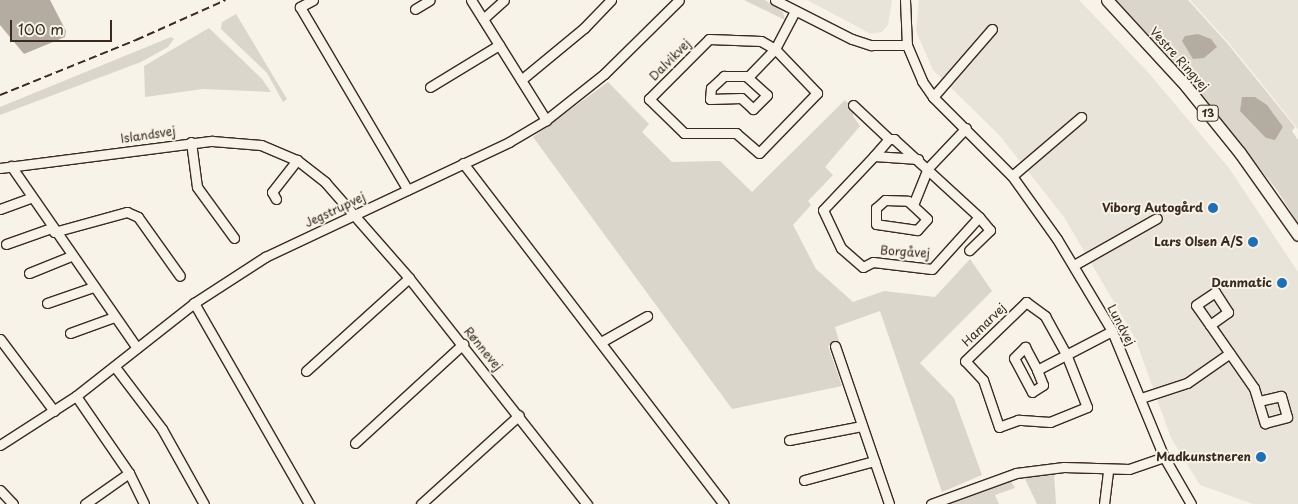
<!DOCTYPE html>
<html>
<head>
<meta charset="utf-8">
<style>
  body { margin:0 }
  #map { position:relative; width:1298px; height:504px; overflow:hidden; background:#f7f3e8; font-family:"Playpen Sans",sans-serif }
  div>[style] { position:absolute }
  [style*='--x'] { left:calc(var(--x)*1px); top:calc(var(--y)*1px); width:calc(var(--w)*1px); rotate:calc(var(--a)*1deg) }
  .built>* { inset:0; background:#e9e4d9 }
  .green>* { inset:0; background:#dbd6cb }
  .water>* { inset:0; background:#b4aca0 }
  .roads { filter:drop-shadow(1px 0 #3b2a1e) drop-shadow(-1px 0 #3b2a1e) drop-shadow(0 1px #3b2a1e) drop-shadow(0 -1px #3b2a1e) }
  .minor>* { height:9px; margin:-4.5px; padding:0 4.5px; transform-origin:4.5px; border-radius:4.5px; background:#f7f3e8 }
  .major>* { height:11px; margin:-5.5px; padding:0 5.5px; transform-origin:5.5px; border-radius:5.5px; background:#f7f3e8 }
  .rail>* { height:2px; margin-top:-1px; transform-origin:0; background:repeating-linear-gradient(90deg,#3b2a1e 0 8px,transparent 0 12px) }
  .dots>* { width:14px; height:14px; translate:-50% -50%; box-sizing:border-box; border:2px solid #f7f3e8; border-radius:50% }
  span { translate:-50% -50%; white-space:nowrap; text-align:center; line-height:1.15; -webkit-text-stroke:4px #f7f3e8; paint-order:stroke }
  .shield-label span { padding:1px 4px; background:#f7f3e8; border:1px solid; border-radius:4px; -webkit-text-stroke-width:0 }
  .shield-label { font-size:11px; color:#3b2a1e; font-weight:700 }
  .street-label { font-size:12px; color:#3b2a1e }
  .poi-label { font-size:12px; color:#3b2a1e; font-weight:700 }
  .right { translate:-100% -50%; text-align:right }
  .scale { position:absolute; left:10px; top:20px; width:102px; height:22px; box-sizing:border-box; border:2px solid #3b2a1e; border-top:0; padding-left:6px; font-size:15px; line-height:18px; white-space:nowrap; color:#3b2a1e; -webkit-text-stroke:4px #f7f3e8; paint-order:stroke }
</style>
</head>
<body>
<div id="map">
  <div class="built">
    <i style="clip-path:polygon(807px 0,892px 0,888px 25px,882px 32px,871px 34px)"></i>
    <i style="clip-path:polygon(919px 0,1079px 0,1147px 71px,1229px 168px,1298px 272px,1298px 504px,1253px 504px,1200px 485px,1171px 438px,1135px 338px,1064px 217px,1000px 136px,933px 70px,916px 31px)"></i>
    <i style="clip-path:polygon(1190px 0,1298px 0,1298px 129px,1229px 43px)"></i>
  </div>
  <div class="green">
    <i style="clip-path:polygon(744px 0,765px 0,783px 12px,785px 20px)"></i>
    <i style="clip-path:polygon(1115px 0,1188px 0,1227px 43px,1295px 127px,1292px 131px,1298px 140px,1298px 223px,1277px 190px,1227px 127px,1166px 53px)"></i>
    <i style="clip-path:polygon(236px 14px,287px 99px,283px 102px,267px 73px,221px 29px,222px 22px)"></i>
    <i style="clip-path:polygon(209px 28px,262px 79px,271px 92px,203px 89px,145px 97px,144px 66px)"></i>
    <i style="clip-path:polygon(171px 37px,174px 39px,168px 47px,141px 62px,0 115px,0 107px)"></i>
    <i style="clip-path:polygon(608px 82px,649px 124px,642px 132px,672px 162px,720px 161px,752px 192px,845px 100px,854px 109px,853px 116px,860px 126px,825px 167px,833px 175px,808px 201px,811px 205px,793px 225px,816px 269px,853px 302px,884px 291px,935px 297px,970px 259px,992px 291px,920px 363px,954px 398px,982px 475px,942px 492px,880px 311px,835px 327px,839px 341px,828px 346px,842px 386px,732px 409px,533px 137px)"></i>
    <i style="clip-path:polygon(1054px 473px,1056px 504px,1037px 504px,1024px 477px)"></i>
    <i style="clip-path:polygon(1011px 481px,1015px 488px,995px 495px,999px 504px,948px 504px)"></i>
  </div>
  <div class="water">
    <i style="clip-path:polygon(0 0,50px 0,66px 31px,65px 37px,24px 54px,0 25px)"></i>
    <i style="clip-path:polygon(1198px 34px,1211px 39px,1217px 47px,1204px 58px,1193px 59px,1182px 41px,1185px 36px)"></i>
    <i style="clip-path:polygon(1242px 97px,1255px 97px,1267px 105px,1283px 127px,1275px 140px,1266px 138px,1240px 111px)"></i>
  </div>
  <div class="roads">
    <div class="minor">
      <i style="--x:313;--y:0;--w:15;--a:152"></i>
      <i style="--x:300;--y:7;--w:212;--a:59.5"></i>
      <i style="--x:471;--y:0;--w:142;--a:58"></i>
      <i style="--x:775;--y:0;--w:86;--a:26.9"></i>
      <i style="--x:852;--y:39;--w:20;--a:18"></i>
      <i style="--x:871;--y:45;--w:36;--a:0"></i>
      <i style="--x:905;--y:0;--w:45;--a:87.5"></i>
      <i style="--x:907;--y:45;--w:39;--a:67"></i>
      <i style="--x:922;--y:81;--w:19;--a:55"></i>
      <i style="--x:933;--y:97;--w:112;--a:45"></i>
      <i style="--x:1012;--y:176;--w:77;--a:54.5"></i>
      <i style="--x:1057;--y:239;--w:107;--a:59.1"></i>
      <i style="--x:1112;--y:331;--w:136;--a:67.6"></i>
      <i style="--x:1164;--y:457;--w:54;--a:60.1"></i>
      <i style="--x:415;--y:9;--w:17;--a:-31"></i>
      <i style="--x:483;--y:19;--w:28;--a:-42"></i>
      <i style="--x:709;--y:39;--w:52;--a:2.2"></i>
      <i style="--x:761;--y:41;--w:16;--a:30"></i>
      <i style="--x:775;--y:49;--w:61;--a:46.3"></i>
      <i style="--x:817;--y:93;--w:83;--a:134"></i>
      <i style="--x:759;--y:153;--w:30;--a:-139"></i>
      <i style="--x:736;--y:133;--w:52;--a:180"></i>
      <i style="--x:684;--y:133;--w:49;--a:-135.8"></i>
      <i style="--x:649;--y:99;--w:85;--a:-45"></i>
      <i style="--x:724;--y:76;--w:22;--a:0"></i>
      <i style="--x:746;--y:76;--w:28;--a:42"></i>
      <i style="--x:767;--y:95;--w:20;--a:135"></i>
      <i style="--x:753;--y:109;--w:16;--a:-137"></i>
      <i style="--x:741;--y:98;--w:31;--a:178"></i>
      <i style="--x:710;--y:99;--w:11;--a:-85"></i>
      <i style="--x:711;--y:88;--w:18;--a:-43"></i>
      <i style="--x:748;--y:77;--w:39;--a:-46"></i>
      <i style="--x:775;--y:49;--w:43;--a:-62.2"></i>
      <i style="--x:521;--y:80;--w:82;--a:-39.5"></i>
      <i style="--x:584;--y:28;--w:39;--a:-46"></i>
      <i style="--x:430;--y:87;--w:81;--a:-31.3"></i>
      <i style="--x:933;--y:97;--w:90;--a:-49.1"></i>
      <i style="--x:853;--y:105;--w:50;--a:43.4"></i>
      <i style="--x:191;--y:142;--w:45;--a:82.4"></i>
      <i style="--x:197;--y:187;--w:63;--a:54"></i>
      <i style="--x:874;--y:156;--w:23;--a:-49"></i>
      <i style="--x:889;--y:139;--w:5;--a:0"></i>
      <i style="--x:894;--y:139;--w:115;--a:42.5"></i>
      <i style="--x:979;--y:217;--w:17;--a:50"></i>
      <i style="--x:990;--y:230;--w:29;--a:136"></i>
      <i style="--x:918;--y:159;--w:44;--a:-176.1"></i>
      <i style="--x:874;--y:156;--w:74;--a:133.4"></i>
      <i style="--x:823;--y:210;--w:42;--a:64.7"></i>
      <i style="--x:841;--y:248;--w:29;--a:41"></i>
      <i style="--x:863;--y:267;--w:11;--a:-27"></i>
      <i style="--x:873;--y:262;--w:59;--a:6.8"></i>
      <i style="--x:932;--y:269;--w:70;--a:-47.9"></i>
      <i style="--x:463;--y:163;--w:429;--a:52.6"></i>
      <i style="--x:11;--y:166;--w:221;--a:55.3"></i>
      <i style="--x:0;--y:168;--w:214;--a:-7.3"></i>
      <i style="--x:212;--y:141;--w:49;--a:4.7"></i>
      <i style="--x:261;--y:145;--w:39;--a:23"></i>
      <i style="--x:297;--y:160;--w:36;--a:38"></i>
      <i style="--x:325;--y:182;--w:128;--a:48.8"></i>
      <i style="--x:409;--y:278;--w:288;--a:51.8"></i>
      <i style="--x:1012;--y:176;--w:91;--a:-40.5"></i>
      <i style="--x:276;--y:199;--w:8;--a:-120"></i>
      <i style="--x:272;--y:192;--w:41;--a:-52"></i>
      <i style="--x:885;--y:200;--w:23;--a:2"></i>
      <i style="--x:908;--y:201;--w:26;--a:43"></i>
      <i style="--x:927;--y:219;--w:15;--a:132"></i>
      <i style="--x:917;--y:230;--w:41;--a:-171.7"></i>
      <i style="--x:876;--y:224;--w:16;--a:-90"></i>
      <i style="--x:876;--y:208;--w:12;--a:-42"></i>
      <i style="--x:913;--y:205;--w:40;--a:-68"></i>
      <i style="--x:928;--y:168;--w:55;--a:-46.5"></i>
      <i style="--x:0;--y:209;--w:32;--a:-20"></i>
      <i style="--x:54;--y:232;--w:76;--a:-15.3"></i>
      <i style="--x:127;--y:212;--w:12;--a:24"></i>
      <i style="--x:138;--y:217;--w:72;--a:54.6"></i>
      <i style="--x:6;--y:244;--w:48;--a:-19.6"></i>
      <i style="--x:1074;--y:265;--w:95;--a:-29.5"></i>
      <i style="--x:29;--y:273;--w:45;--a:-22"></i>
      <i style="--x:1026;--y:302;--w:24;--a:36"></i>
      <i style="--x:1045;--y:316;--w:43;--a:61.1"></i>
      <i style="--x:1066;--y:354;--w:57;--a:68.4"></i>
      <i style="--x:1087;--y:407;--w:40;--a:158"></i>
      <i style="--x:1050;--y:422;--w:32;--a:-176"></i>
      <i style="--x:1018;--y:420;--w:20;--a:160"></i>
      <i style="--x:999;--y:427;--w:50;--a:-108.8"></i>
      <i style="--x:983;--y:380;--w:26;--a:-133"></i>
      <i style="--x:965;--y:361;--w:85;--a:-44"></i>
      <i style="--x:47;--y:303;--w:49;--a:-19.2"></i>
      <i style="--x:194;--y:303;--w:232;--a:60.2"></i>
      <i style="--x:1210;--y:325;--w:24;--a:-125"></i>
      <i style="--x:1196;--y:305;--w:23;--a:-34"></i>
      <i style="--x:1215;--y:292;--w:24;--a:57"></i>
      <i style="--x:1228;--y:312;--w:22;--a:144"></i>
      <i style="--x:1210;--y:325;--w:77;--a:55.1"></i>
      <i style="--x:1254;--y:388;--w:37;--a:73"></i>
      <i style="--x:1265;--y:423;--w:23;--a:-15"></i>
      <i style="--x:1287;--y:417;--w:22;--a:-106"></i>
      <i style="--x:1281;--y:396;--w:22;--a:167"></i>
      <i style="--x:70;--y:333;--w:47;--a:-20"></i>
      <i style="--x:0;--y:339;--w:90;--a:53.1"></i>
      <i style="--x:601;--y:342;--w:53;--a:-29.5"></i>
      <i style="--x:835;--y:346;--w:167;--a:71.1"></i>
      <i style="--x:115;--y:367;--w:78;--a:52.8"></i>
      <i style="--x:162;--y:429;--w:86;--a:60.8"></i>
      <i style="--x:1037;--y:370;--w:16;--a:68"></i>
      <i style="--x:1043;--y:385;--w:13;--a:148"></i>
      <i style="--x:1032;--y:392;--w:38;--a:-118"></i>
      <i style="--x:1014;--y:358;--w:16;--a:-45"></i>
      <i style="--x:1025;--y:347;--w:26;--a:62"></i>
      <i style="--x:1037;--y:370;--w:85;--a:-27.5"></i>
      <i style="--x:306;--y:371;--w:139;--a:-42.1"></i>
      <i style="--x:76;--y:396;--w:93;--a:55.5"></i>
      <i style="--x:129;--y:473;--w:34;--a:64"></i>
      <i style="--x:1141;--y:398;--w:48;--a:-18.1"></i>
      <i style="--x:1187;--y:383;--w:52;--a:-34.9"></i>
      <i style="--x:789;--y:440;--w:74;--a:-10.9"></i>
      <i style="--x:355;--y:443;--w:147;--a:-42.5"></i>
      <i style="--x:0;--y:445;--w:90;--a:-32.8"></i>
      <i style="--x:76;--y:396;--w:150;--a:-38.2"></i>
      <i style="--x:194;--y:303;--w:85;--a:-32.9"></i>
      <i style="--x:265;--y:257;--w:270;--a:-25.2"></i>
      <i style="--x:509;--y:142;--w:43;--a:-30.7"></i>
      <i style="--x:546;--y:120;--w:74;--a:-38.4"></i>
      <i style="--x:604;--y:74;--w:105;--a:-44.6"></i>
      <i style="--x:804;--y:480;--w:73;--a:-15.2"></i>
      <i style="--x:0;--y:490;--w:19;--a:47"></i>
      <i style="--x:85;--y:504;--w:54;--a:-35.2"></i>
      <i style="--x:421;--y:504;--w:132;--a:-42.2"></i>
      <i style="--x:931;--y:504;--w:90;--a:-20"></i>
      <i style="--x:1016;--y:473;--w:48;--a:-7.1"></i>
      <i style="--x:1064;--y:467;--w:65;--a:1.8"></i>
      <i style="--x:1129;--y:469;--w:37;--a:-19"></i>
      <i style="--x:1104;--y:504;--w:34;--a:-83"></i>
    </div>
    <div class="major">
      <i style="--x:1107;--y:0;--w:117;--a:47.4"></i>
      <i style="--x:1186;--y:86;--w:86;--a:51.1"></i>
      <i style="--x:1240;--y:153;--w:100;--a:54.7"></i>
    </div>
  </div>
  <div class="rail">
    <i style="--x:0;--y:95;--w:147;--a:-22"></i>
    <i style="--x:136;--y:40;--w:98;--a:-24"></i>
  </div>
  <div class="dots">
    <i style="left:1213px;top:208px;background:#1f6fb2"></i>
    <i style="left:1253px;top:242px;background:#1f6fb2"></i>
    <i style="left:1282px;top:283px;background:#1f6fb2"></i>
    <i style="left:1261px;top:457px;background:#1f6fb2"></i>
  </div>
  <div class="shield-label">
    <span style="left:1208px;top:113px">13</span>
  </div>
  <div class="street-label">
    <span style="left:1179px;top:59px;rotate:48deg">Vestre Ringvej</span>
    <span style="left:670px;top:60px;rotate:-45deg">Dalvikvej</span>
    <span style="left:148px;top:135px;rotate:-8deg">Islandsvej</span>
    <span style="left:335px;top:210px;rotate:-25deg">Jegstrupvej</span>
    <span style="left:905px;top:252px;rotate:4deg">Borgåvej</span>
    <span style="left:984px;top:325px;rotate:-44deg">Hamarvej</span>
    <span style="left:1121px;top:325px;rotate:62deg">Lundvej</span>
    <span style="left:483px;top:349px;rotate:51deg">Rønnevej</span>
  </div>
  <div class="poi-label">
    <span class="right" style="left:1203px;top:208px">Viborg Autogård</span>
    <span class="right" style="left:1243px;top:242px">Lars Olsen A/S</span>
    <span class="right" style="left:1272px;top:283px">Danmatic</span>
    <span class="right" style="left:1251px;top:457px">Madkunstneren</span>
  </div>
  <div class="scale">100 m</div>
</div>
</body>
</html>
